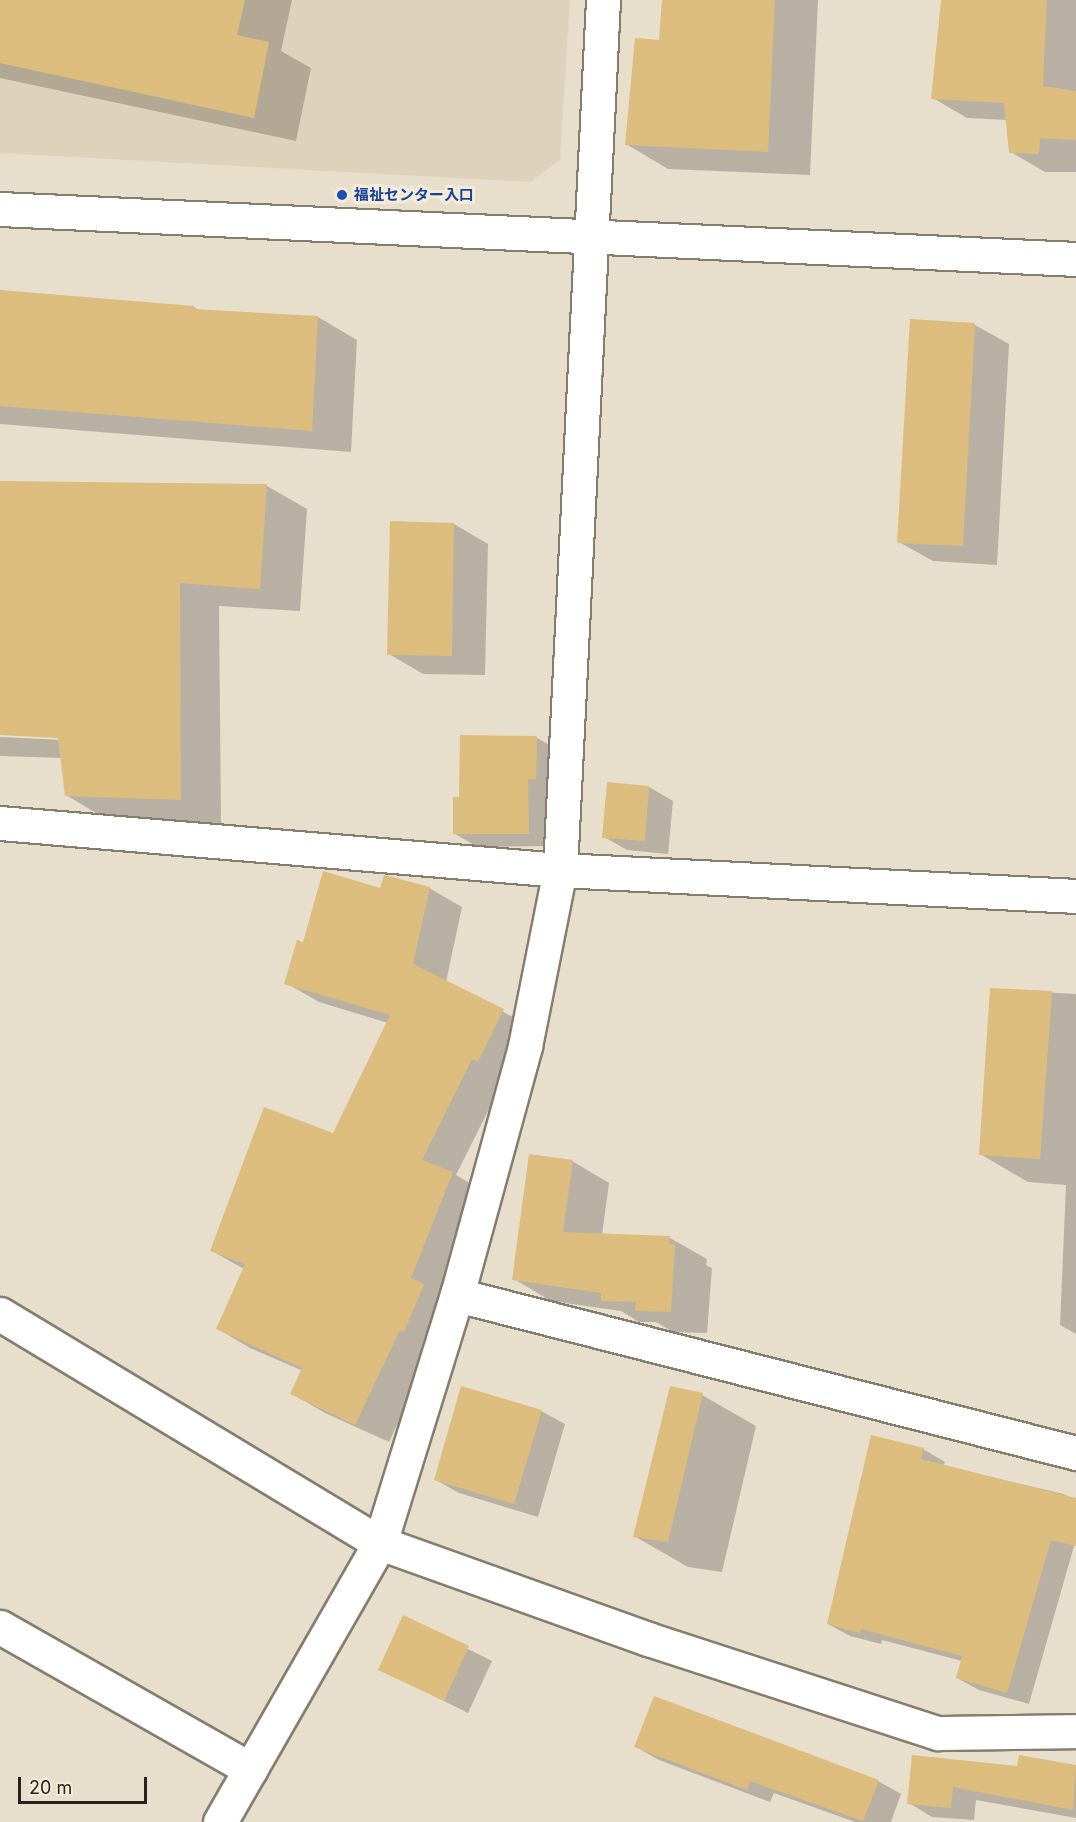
<!DOCTYPE html>
<html>
<head>
<meta charset="utf-8">
<style>
  body { margin:0 }
  #map { position:relative; width:1076px; height:1822px; overflow:hidden; background:#e7decc; font-family:Inter,"Noto Sans JP",sans-serif }
  div>[style] { position:absolute }
  [style*='--x'] { left:calc(var(--x)*1px); top:calc(var(--y)*1px); width:calc(var(--w)*1px); rotate:calc(var(--a)*1deg) }
  .built>* { inset:0; background:#dfd2ba }
  .shadow>* { inset:0; background:#0003 }
  .building>* { inset:0; background:#ddbd7d }
  .roads { filter:drop-shadow(2px 0 #857d6d) drop-shadow(-2px 0 #857d6d) drop-shadow(0 2px #857d6d) drop-shadow(0 -2px #857d6d) }
  .minor>* { height:33px; margin:-16.5px; padding:0 16.5px; transform-origin:16.5px; border-radius:16.5px; background:#fff }
  .dots>* { width:16px; height:16px; translate:-50% -50%; box-sizing:border-box; border:3px solid #f5ebd9; border-radius:50% }
  span { translate:-50% -50%; white-space:nowrap; text-align:center; line-height:1.15; -webkit-text-stroke:6px #f5ebd9; paint-order:stroke }
  .transit-label { font-size:15px; color:#164399; font-weight:700 }
  .left { translate:0 -50%; text-align:left }
  .scale { position:absolute; left:18px; top:1777px; width:129px; height:27px; box-sizing:border-box; border:3px solid #26231c; border-top:0; padding-left:8px; font-size:18px; line-height:21px; white-space:nowrap; color:#26231c; -webkit-text-stroke:4px #f5ebd9; paint-order:stroke }
</style>
</head>
<body>
<div id="map">
  <div class="built">
    <i style="clip-path:polygon(0 0,570px 0,560px 160px,530px 182px,0 153px)"></i>
  </div>
  <div class="shadow">
    <i style="clip-path:polygon(0 0,292px 0,281px 51px,311px 68px,296px 141px,0 78px)"></i>
    <i style="clip-path:polygon(664px 0,818px 0,810px 175px,668px 169px,626px 144px,661px 41px)"></i>
    <i style="clip-path:polygon(942px 0,1076px 0,1076px 172px,1045px 172px,1011px 152px,1007px 120px,967px 118px,933px 98px)"></i>
    <i style="clip-path:polygon(0 292px,193px 307px,199px 310px,318px 317px,357px 340px,351px 452px,0 424px)"></i>
    <i style="clip-path:polygon(911px 320px,975px 325px,1009px 344px,997px 565px,933px 561px,899px 542px)"></i>
    <i style="clip-path:polygon(0 483px,267px 486px,307px 509px,300px 611px,219px 606px,221px 823px,106px 819px,66px 795px,62px 758px,0 756px,0 737px,65px 740px,65px 737px,0 734px)"></i>
    <i style="clip-path:polygon(454px 524px,488px 544px,485px 675px,423px 674px,389px 654px)"></i>
    <i style="clip-path:polygon(537px 738px,560px 751px,552px 846px,478px 847px,455px 834px,460px 799px)"></i>
    <i style="clip-path:polygon(608px 784px,649px 787px,673px 801px,668px 854px,627px 850px,604px 837px)"></i>
    <i style="clip-path:polygon(429px 888px,462px 907px,446px 982px,536px 1029px,505px 1077px,456px 1175px,485px 1192px,433px 1348px,389px 1442px,325px 1413px,292px 1394px,303px 1371px,250px 1348px,218px 1329px,244px 1269px,212px 1251px,334px 1135px,388px 1023px,319px 1002px,286px 983px,305px 944px,382px 889px)"></i>
    <i style="clip-path:polygon(992px 989px,1076px 994px,1076px 1334px,1060px 1325px,1066px 1185px,1028px 1182px,980px 1154px)"></i>
    <i style="clip-path:polygon(572px 1161px,609px 1183px,602px 1235px,670px 1238px,707px 1259px,706px 1265px,712px 1268px,707px 1333px,673px 1332px,656px 1322px,639px 1322px,621px 1311px,551px 1301px,514px 1279px)"></i>
    <i style="clip-path:polygon(702px 1395px,756px 1426px,722px 1572px,688px 1567px,634px 1536px)"></i>
    <i style="clip-path:polygon(541px 1411px,565px 1424px,538px 1517px,459px 1493px,436px 1480px)"></i>
    <i style="clip-path:polygon(923px 1449px,945px 1462px,943px 1466px,1064px 1494px,1076px 1501px,1076px 1539px,1029px 1704px,979px 1690px,957px 1678px,962px 1661px,882px 1640px,881px 1644px,850px 1636px,828px 1624px)"></i>
    <i style="clip-path:polygon(404px 1617px,492px 1661px,468px 1713px,380px 1669px)"></i>
    <i style="clip-path:polygon(636px 1747px,878px 1781px,901px 1794px,891px 1822px,855px 1822px,774px 1793px,770px 1802px,659px 1760px)"></i>
    <i style="clip-path:polygon(1020px 1756px,1076px 1767px,1076px 1818px,976px 1800px,974px 1820px,932px 1817px,909px 1803px,914px 1757px,1018px 1768px)"></i>
  </div>
  <div class="building">
    <i style="clip-path:polygon(0 0,245px 0,237px 35px,269px 42px,254px 118px,0 63px)"></i>
    <i style="clip-path:polygon(662px 0,775px 0,768px 152px,625px 145px,635px 38px,659px 40px)"></i>
    <i style="clip-path:polygon(941px 0,1047px 0,1043px 86px,1076px 91px,1076px 140px,1040px 138px,1039px 154px,1009px 153px,1004px 103px,931px 99px)"></i>
    <i style="clip-path:polygon(0 290px,194px 306px,193px 309px,318px 316px,312px 431px,0 406px)"></i>
    <i style="clip-path:polygon(910px 319px,975px 323px,963px 546px,897px 543px)"></i>
    <i style="clip-path:polygon(0 481px,267px 484px,260px 589px,180px 583px,181px 800px,65px 796px,58px 738px,0 735px)"></i>
    <i style="clip-path:polygon(390px 521px,454px 523px,452px 656px,387px 655px)"></i>
    <i style="clip-path:polygon(460px 735px,537px 736px,536px 779px,528px 779px,529px 834px,453px 834px,453px 797px,459px 797px)"></i>
    <i style="clip-path:polygon(607px 782px,649px 786px,645px 841px,602px 838px)"></i>
    <i style="clip-path:polygon(323px 871px,380px 888px,384px 875px,430px 887px,413px 964px,504px 1009px,478px 1062px,472px 1059px,422px 1160px,453px 1172px,411px 1278px,424px 1284px,404px 1332px,400px 1330px,355px 1425px,290px 1394px,302px 1368px,216px 1329px,245px 1264px,210px 1251px,264px 1107px,333px 1133px,390px 1015px,284px 984px,297px 940px,303px 942px)"></i>
    <i style="clip-path:polygon(990px 988px,1052px 991px,1040px 1159px,979px 1155px)"></i>
    <i style="clip-path:polygon(529px 1154px,573px 1160px,563px 1232px,670px 1236px,669px 1244px,675px 1245px,671px 1312px,635px 1311px,636px 1302px,601px 1301px,601px 1293px,512px 1280px)"></i>
    <i style="clip-path:polygon(461px 1386px,542px 1410px,514px 1504px,434px 1480px)"></i>
    <i style="clip-path:polygon(670px 1386px,703px 1393px,668px 1542px,633px 1537px)"></i>
    <i style="clip-path:polygon(871px 1435px,924px 1448px,921px 1459px,1076px 1498px,1076px 1546px,1051px 1540px,1007px 1693px,956px 1678px,962px 1656px,861px 1629px,860px 1633px,827px 1624px)"></i>
    <i style="clip-path:polygon(403px 1615px,469px 1646px,444px 1701px,378px 1670px)"></i>
    <i style="clip-path:polygon(654px 1696px,879px 1780px,863px 1821px,750px 1781px,747px 1790px,634px 1747px)"></i>
    <i style="clip-path:polygon(912px 1755px,1017px 1766px,1019px 1755px,1076px 1765px,1073px 1810px,953px 1787px,951px 1808px,907px 1804px)"></i>
  </div>
  <div class="roads">
    <div class="minor">
      <i style="--x:0;--y:209;--w:1077;--a:2.66"></i>
      <i style="--x:0;--y:823;--w:562;--a:4.8"></i>
      <i style="--x:560;--y:870;--w:517;--a:2.88"></i>
      <i style="--x:457;--y:1295;--w:639;--a:14.32"></i>
      <i style="--x:0;--y:1314;--w:444;--a:31.1"></i>
      <i style="--x:380;--y:1543;--w:285;--a:19.7"></i>
      <i style="--x:648;--y:1639;--w:305;--a:18"></i>
      <i style="--x:938;--y:1733;--w:138;--a:-0.8"></i>
      <i style="--x:0;--y:1627;--w:288;--a:29.6"></i>
      <i style="--x:220;--y:1822;--w:322;--a:-60.2"></i>
      <i style="--x:380;--y:1543;--w:260;--a:-72.8"></i>
      <i style="--x:457;--y:1295;--w:258;--a:-74.7"></i>
      <i style="--x:525;--y:1046;--w:179;--a:-78.8"></i>
      <i style="--x:560;--y:870;--w:871;--a:-87.17"></i>
    </div>
  </div>
  <div class="dots">
    <i style="left:342px;top:195px;background:#1a4fb4"></i>
  </div>
  <div class="transit-label">
    <span class="left" style="left:354px;top:195px">福祉センター入口</span>
  </div>
  <div class="scale">20 m</div>
</div>
</body>
</html>
